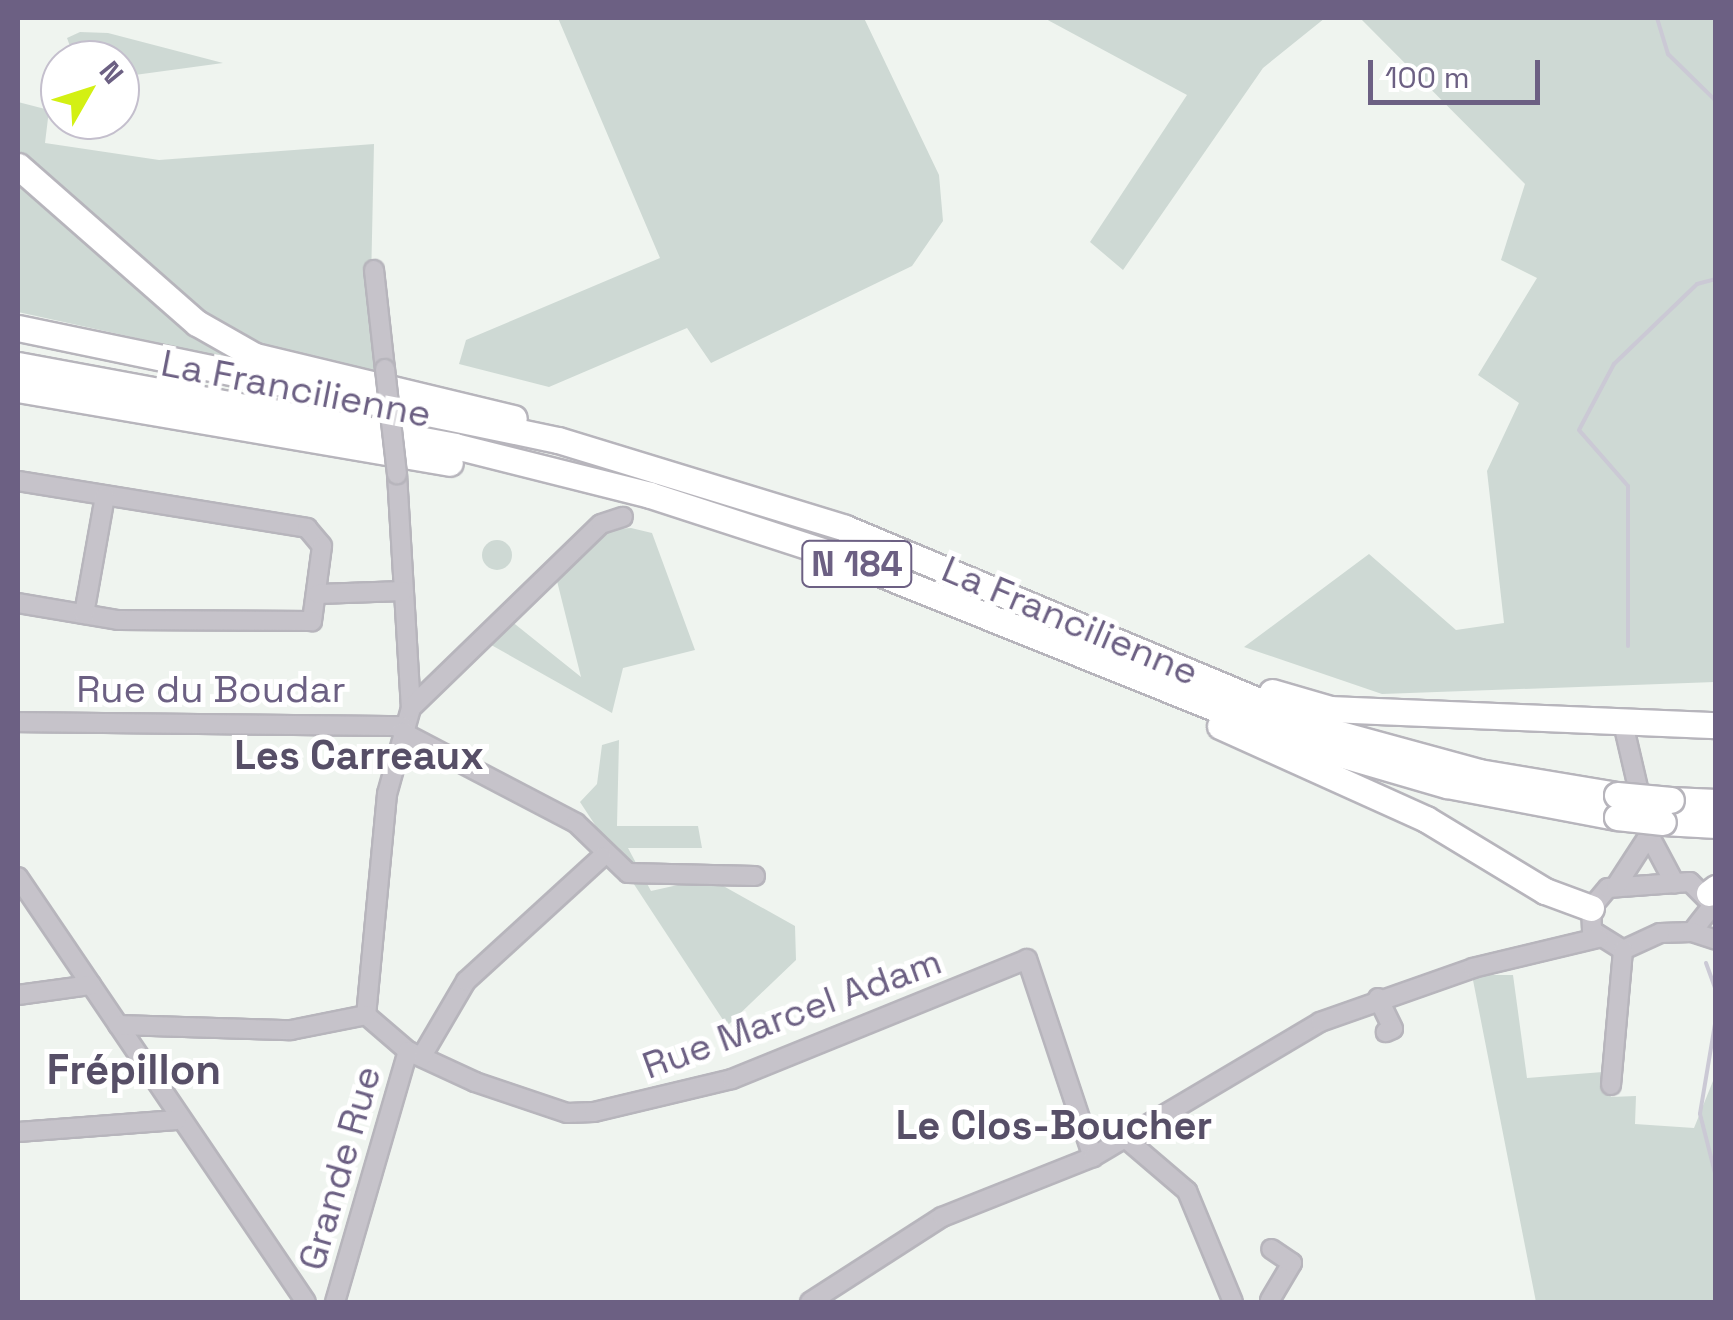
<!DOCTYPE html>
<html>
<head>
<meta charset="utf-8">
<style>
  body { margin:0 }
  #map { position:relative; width:1733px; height:1320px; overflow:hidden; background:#eff4ef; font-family:"Space Grotesk",sans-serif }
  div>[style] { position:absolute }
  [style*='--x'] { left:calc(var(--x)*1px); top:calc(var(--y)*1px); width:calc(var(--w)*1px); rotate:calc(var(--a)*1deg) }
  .green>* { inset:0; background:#ced9d4 }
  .round { border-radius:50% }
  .stream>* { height:4px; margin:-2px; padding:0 2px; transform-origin:2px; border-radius:2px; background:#cbc9d5 }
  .roads { filter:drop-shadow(2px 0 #b7b5bc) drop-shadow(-2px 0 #b7b5bc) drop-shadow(0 2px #b7b5bc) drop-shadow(0 -2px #b7b5bc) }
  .minor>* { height:18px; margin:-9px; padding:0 9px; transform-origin:9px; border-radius:9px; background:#c6c3ca }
  .highway>* { height:25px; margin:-12.5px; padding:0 12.5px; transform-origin:12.5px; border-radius:12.5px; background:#fff }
  .bridges { filter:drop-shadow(2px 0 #b7b5bc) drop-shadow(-2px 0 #b7b5bc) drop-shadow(0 2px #b7b5bc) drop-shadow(0 -2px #b7b5bc) }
  .minor-bridge>* { height:18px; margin:-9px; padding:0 9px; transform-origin:9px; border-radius:9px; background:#c6c3ca }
  .highway-bridge>* { height:25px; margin:-12.5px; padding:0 12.5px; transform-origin:12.5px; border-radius:12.5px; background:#fff }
  span { translate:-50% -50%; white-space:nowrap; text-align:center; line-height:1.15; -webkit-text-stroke:10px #fff; paint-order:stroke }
  .shield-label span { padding:2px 8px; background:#fff; border:2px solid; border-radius:8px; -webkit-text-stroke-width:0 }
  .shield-label { font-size:35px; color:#6c6083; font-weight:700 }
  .street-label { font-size:38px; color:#6c6083 }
  .neighbourhood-label { font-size:40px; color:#574f67; font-weight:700 }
  .quarter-label { font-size:42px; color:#574f67; font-weight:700 }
  .frame { position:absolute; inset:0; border:20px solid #6c6083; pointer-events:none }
  .north { position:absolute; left:40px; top:40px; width:100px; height:100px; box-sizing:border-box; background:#fff; border:2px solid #c4bfcd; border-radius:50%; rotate:51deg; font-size:28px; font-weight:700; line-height:40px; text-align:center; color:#6c6083 }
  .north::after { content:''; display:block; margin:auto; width:35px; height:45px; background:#d3f013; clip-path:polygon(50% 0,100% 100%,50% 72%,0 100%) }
  .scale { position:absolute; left:1368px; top:60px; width:172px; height:45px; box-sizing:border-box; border:5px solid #6c6083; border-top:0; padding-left:12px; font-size:30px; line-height:35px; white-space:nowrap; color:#6c6083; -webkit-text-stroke:8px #fff; paint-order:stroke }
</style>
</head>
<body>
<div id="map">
  <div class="green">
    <i style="clip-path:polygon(558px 18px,864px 18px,939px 175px,943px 221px,912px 266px,711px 363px,687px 328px,549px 387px,459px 364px,466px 340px,660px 258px)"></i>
    <i style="clip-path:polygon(1044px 18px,1325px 18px,1263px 68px,1123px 270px,1090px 242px,1187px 95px)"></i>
    <i style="clip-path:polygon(1360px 18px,1715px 18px,1715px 682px,1382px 694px,1244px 647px,1369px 554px,1456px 630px,1504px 623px,1487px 471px,1519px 403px,1478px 375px,1537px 278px,1501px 260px,1525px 184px)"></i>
    <i style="clip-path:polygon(80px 32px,108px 33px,223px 63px,120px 77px,120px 60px,82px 60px,71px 49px,67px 38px)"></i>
    <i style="clip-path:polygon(18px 102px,49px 110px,45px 143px,159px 160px,374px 144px,371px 283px,382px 378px,259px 347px,197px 311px,18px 159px)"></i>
    <i style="clip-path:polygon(18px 177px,98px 247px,300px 374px,18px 312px)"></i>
    <i style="clip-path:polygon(631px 528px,652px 533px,695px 650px,623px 668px,612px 713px,477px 637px,506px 617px,581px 677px,557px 581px,603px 530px)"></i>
    <i class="round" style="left:482px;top:540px;width:30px;height:30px"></i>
    <i style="clip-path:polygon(619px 740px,617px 826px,698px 826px,702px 848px,628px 848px,651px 891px,709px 878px,795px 926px,796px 960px,727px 1026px,580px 802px,597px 784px,602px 745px)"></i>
    <i style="clip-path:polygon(1472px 975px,1513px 975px,1527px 1078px,1603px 1072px,1611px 1097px,1636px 1096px,1635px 1124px,1694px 1128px,1715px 1076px,1715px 1302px,1536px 1302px)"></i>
  </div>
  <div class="stream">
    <i style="--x:1657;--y:18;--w:38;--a:73"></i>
    <i style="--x:1668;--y:54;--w:67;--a:44.4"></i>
    <i style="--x:1628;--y:646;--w:160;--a:-90"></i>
    <i style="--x:1628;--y:486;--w:74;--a:-131.2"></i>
    <i style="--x:1579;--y:430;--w:75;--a:-62.1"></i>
    <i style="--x:1614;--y:364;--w:115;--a:-43.9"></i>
    <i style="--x:1697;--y:284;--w:20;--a:-15"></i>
    <i style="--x:1706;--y:963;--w:29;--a:70"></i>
    <i style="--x:1716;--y:1018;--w:97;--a:99.5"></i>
    <i style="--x:1700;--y:1114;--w:65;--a:75.7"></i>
  </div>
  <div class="roads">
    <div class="minor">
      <i style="--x:374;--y:270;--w:100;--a:83.7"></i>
      <i style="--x:397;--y:474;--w:234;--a:86.6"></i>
      <i style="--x:411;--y:708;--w:89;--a:105.6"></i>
      <i style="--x:387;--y:794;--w:222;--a:95.4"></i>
      <i style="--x:366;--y:1015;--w:55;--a:40.6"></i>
      <i style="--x:408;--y:1051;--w:74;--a:24.8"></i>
      <i style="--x:475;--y:1082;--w:97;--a:18.6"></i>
      <i style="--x:567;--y:1113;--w:27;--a:-2"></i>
      <i style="--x:594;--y:1112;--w:142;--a:-13.4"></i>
      <i style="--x:732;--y:1079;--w:318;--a:-22.1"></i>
      <i style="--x:1027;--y:959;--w:209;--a:71.6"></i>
      <i style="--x:18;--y:481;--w:293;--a:9.2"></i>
      <i style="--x:307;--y:528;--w:23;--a:50"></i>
      <i style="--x:322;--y:546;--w:76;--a:97.6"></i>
      <i style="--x:312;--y:621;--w:194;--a:-179.7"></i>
      <i style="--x:118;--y:620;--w:101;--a:-170.4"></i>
      <i style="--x:318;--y:594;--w:85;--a:-2"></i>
      <i style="--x:84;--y:614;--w:120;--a:-79.9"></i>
      <i style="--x:411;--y:708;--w:264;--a:-44.1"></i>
      <i style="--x:601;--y:524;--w:23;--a:-18"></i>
      <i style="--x:1622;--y:719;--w:119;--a:76.9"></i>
      <i style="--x:1649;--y:835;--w:55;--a:62"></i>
      <i style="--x:18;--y:722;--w:385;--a:0.6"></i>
      <i style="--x:402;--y:732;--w:196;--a:27.6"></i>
      <i style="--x:576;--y:823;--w:72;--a:43.9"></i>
      <i style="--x:628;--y:873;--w:127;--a:1.4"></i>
      <i style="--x:18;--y:877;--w:513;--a:55.88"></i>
      <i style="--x:1690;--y:882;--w:33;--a:45"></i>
      <i style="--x:1713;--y:905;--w:34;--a:128"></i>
      <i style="--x:1692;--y:932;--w:32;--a:178"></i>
      <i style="--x:1660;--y:933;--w:41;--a:155.3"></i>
      <i style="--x:1623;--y:950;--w:36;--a:-148"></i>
      <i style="--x:1592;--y:931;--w:23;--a:-92"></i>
      <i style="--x:1591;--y:908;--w:26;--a:-50"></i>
      <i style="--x:1608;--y:888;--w:82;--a:-4.2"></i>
      <i style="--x:1616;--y:886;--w:61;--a:-57.1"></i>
      <i style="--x:1692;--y:932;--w:25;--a:18"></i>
      <i style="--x:18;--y:995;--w:74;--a:-7.8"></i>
      <i style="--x:1378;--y:998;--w:34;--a:64"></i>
      <i style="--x:1393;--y:1029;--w:8;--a:157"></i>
      <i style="--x:118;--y:1025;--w:173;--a:1.7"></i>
      <i style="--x:291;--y:1030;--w:76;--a:-11.3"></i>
      <i style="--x:422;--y:1056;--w:87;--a:-59.6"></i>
      <i style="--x:466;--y:981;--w:184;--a:-42.4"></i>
      <i style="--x:1611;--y:1085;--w:136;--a:-84.9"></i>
      <i style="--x:18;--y:1132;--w:159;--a:-4.3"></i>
      <i style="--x:1125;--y:1138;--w:82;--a:40.5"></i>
      <i style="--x:1187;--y:1191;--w:120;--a:67.5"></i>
      <i style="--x:1270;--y:1300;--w:43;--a:-59.3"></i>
      <i style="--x:1292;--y:1263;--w:25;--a:-146"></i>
      <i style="--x:335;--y:1302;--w:261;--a:-73.8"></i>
      <i style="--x:810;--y:1302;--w:157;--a:-32.8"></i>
      <i style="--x:942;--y:1217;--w:162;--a:-21.7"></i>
      <i style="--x:1093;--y:1157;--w:264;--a:-30.7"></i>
      <i style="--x:1320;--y:1022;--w:162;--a:-19.4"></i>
      <i style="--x:1473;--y:968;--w:129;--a:-13.5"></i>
    </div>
    <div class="highway">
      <i style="--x:18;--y:166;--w:238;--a:41.3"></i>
      <i style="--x:197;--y:323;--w:67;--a:29.6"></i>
      <i style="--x:255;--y:356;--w:266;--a:13.5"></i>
      <i style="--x:18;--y:328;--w:551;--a:11.72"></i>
      <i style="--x:558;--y:440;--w:300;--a:17"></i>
      <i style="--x:845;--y:528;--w:529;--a:22.69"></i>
      <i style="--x:1333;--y:732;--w:151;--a:15.3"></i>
      <i style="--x:1479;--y:772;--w:140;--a:9.5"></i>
      <i style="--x:18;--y:365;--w:444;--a:10.5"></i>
      <i style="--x:455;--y:446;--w:201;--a:14.1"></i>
      <i style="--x:650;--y:495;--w:191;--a:18"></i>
      <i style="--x:832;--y:554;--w:507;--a:21.91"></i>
      <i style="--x:1302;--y:743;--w:151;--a:16.2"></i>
      <i style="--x:1447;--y:785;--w:173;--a:10.7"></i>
      <i style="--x:18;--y:389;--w:438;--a:9.7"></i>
      <i style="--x:1272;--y:692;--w:60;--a:16.3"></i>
      <i style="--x:1330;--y:709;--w:386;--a:2.4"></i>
      <i style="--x:1220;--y:726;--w:226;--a:24.3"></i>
      <i style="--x:1426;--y:819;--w:139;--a:31.2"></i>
      <i style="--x:1545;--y:891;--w:49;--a:20.3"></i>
      <i style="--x:1671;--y:800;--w:45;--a:2.5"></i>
      <i style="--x:1663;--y:822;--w:53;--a:3.2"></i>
      <i style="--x:1709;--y:893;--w:9;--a:-36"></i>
    </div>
  </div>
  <div class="bridges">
    <div class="minor-bridge">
      <i style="--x:385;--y:369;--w:106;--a:83.5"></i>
    </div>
    <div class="highway-bridge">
      <i style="--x:1617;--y:795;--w:54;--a:5.3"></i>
      <i style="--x:1617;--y:817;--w:46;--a:6.2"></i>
    </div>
  </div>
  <div class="shield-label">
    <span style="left:857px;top:564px">N 184</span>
  </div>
  <div class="street-label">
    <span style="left:296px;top:389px;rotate:11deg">La Francilienne</span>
    <span style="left:1070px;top:621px;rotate:23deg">La Francilienne</span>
    <span style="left:211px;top:690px">Rue du Boudar</span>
    <span style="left:792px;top:1014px;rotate:-20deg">Rue Marcel Adam</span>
    <span style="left:340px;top:1168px;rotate:-74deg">Grande Rue</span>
  </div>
  <div class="neighbourhood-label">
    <span style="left:359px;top:756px">Les Carreaux</span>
    <span style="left:1054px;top:1126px">Le Clos-Boucher</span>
  </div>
  <div class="quarter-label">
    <span style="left:134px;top:1070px">Frépillon</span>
  </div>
  <div class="frame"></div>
  <div class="north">N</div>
  <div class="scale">100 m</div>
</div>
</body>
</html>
